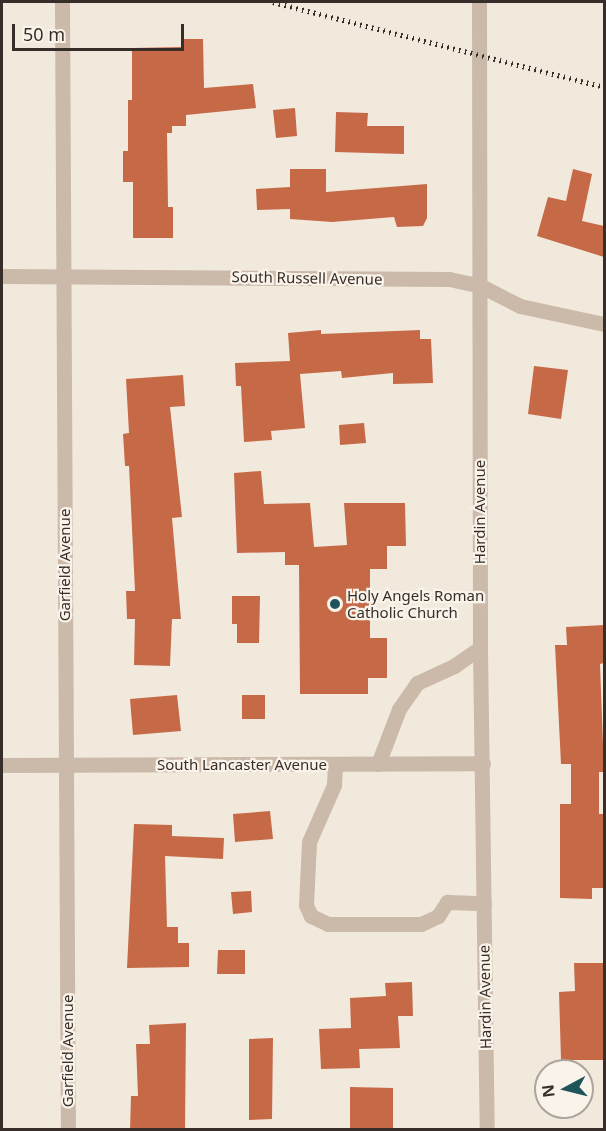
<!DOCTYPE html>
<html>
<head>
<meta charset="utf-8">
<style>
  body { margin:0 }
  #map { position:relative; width:606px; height:1131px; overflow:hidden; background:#f2e9dd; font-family:"Noto Sans",sans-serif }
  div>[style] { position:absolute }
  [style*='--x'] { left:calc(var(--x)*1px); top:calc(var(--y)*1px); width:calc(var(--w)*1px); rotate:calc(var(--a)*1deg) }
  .building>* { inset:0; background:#c66947 }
  .minor>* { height:15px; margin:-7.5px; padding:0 7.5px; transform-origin:7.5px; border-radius:7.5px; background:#cbb9a9 }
  .rail>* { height:4.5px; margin-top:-2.25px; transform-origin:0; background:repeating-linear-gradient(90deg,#382e29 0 1.5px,transparent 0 6px) }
  .dots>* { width:16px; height:16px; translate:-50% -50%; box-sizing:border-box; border:3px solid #faf3ea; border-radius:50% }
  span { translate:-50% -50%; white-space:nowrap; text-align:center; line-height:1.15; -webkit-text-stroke:4.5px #faf3ea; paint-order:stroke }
  .street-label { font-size:15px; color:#382e29 }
  .poi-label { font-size:15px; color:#382e29 }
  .left { translate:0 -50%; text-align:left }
  .frame { position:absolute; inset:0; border:3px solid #382e29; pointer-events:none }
  .north { position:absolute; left:534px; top:1059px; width:60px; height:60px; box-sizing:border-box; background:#faf3ea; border:2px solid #aca49d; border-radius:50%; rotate:263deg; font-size:16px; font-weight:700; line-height:24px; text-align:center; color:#382e29 }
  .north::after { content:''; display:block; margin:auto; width:21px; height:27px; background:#1e545a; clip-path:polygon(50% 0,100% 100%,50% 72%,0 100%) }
  .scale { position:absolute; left:12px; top:24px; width:172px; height:27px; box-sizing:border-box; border:3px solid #382e29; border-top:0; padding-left:8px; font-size:18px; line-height:21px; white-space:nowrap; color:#382e29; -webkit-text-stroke:4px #faf3ea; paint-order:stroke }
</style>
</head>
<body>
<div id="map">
  <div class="building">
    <i style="clip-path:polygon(182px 39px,203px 39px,204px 88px,253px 84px,256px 108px,186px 115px,186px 126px,172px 126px,172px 133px,167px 133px,168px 207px,173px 207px,173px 238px,133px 238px,133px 182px,123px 182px,123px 151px,128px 151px,128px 100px,132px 100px,132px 48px,182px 47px)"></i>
    <i style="clip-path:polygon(295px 108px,297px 136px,276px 138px,273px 110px)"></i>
    <i style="clip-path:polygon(336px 112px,368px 113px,367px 126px,404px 126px,404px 154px,335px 152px)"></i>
    <i style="clip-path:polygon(290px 169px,326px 169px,326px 192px,427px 184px,427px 218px,423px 226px,397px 227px,394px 217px,332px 222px,290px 219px,290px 209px,257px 210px,256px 189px,290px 187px)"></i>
    <i style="clip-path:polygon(573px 169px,592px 174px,582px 221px,604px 226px,604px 257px,537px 236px,548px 197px,566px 201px)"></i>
    <i style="clip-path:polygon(321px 330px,321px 334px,420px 330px,420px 339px,431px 339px,433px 383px,393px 384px,393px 373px,342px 378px,341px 371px,300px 374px,305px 428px,271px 431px,272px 440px,244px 442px,241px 386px,236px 386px,235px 363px,290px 361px,288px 333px)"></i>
    <i style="clip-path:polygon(534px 366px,568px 370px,561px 419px,528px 414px)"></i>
    <i style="clip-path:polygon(183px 375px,185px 406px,170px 407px,182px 517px,172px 518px,181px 619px,172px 619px,170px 666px,134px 665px,135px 619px,127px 619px,126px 591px,135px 591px,129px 466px,125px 466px,123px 434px,129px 433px,126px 379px)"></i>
    <i style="clip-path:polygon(364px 423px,366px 443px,340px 445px,339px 425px)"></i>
    <i style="clip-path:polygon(261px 471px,264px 504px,310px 503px,314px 547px,347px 545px,344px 503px,405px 503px,406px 546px,387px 546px,387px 569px,370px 569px,370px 638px,387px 638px,387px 678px,368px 678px,368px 694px,300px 694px,299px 565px,285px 565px,285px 552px,237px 553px,234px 473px)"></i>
    <i style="clip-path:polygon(232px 596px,260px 596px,259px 643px,237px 643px,237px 624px,232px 624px)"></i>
    <i style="clip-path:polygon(604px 625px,604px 663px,600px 664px,604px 772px,599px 772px,599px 814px,604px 814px,604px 888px,592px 888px,592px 899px,560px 898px,560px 804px,571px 804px,571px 764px,561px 764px,555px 645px,567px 645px,566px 627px)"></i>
    <i style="clip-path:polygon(177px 695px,181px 731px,133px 735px,130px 699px)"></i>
    <i style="clip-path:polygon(242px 695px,265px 695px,265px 719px,242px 719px)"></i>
    <i style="clip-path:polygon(270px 811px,273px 839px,235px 842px,233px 814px)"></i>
    <i style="clip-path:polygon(134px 824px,172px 825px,172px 836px,224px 838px,223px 859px,165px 856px,167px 927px,178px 927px,178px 943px,189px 943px,189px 967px,127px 968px)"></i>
    <i style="clip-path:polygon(251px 891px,252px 912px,233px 914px,231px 892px)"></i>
    <i style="clip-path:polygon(218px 950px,245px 950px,245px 974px,217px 974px)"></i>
    <i style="clip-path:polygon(574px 963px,604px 963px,604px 1060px,561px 1060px,559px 992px,575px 991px)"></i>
    <i style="clip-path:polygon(412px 982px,413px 1016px,398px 1016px,400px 1048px,359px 1049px,360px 1068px,321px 1069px,319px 1029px,351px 1028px,350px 998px,386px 996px,385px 983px)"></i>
    <i style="clip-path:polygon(186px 1023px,185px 1130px,130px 1130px,131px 1096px,138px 1096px,136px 1044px,150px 1044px,149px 1025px)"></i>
    <i style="clip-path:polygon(273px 1038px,272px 1119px,249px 1120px,249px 1039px)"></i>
    <i style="clip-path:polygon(350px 1087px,393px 1088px,393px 1130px,350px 1130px)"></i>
  </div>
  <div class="minor">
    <i style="--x:62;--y:2;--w:1128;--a:89.7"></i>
    <i style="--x:479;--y:2;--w:646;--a:89.91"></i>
    <i style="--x:480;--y:648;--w:482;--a:89.2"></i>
    <i style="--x:2;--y:276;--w:447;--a:0.4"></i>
    <i style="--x:449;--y:279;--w:33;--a:12"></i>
    <i style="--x:481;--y:286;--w:44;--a:27.1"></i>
    <i style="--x:520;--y:306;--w:86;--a:12.1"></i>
    <i style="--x:378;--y:764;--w:59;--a:-69.1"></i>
    <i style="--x:399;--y:709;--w:32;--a:-55"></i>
    <i style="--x:417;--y:683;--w:41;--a:-24.7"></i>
    <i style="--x:454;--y:666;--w:32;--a:-35"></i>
    <i style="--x:2;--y:765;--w:481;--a:-0.2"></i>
    <i style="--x:335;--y:765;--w:20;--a:93"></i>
    <i style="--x:334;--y:785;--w:62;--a:113.7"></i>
    <i style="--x:309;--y:842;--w:63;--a:92.7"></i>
    <i style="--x:306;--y:905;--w:12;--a:66"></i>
    <i style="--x:311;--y:916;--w:19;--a:25"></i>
    <i style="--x:328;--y:924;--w:93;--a:0"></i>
    <i style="--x:421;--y:924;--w:19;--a:-25"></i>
    <i style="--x:438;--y:916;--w:17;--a:-57"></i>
    <i style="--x:447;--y:902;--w:37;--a:2"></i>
  </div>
  <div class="rail">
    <i style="--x:273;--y:2;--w:342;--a:14.4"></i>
  </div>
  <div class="dots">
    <i style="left:335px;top:604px;background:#1e545a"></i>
  </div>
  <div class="street-label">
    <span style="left:307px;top:278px;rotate:1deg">South Russell Avenue</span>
    <span style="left:480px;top:512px;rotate:-90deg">Hardin Avenue</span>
    <span style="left:65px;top:565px;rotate:-90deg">Garfield Avenue</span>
    <span style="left:242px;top:765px">South Lancaster Avenue</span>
    <span style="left:485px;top:997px;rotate:-91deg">Hardin Avenue</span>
    <span style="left:68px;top:1051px;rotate:-90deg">Garfield Avenue</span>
  </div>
  <div class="poi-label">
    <span class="left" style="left:347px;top:604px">Holy Angels Roman<br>Catholic Church</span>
  </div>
  <div class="frame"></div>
  <div class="north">N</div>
  <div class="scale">50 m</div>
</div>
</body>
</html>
